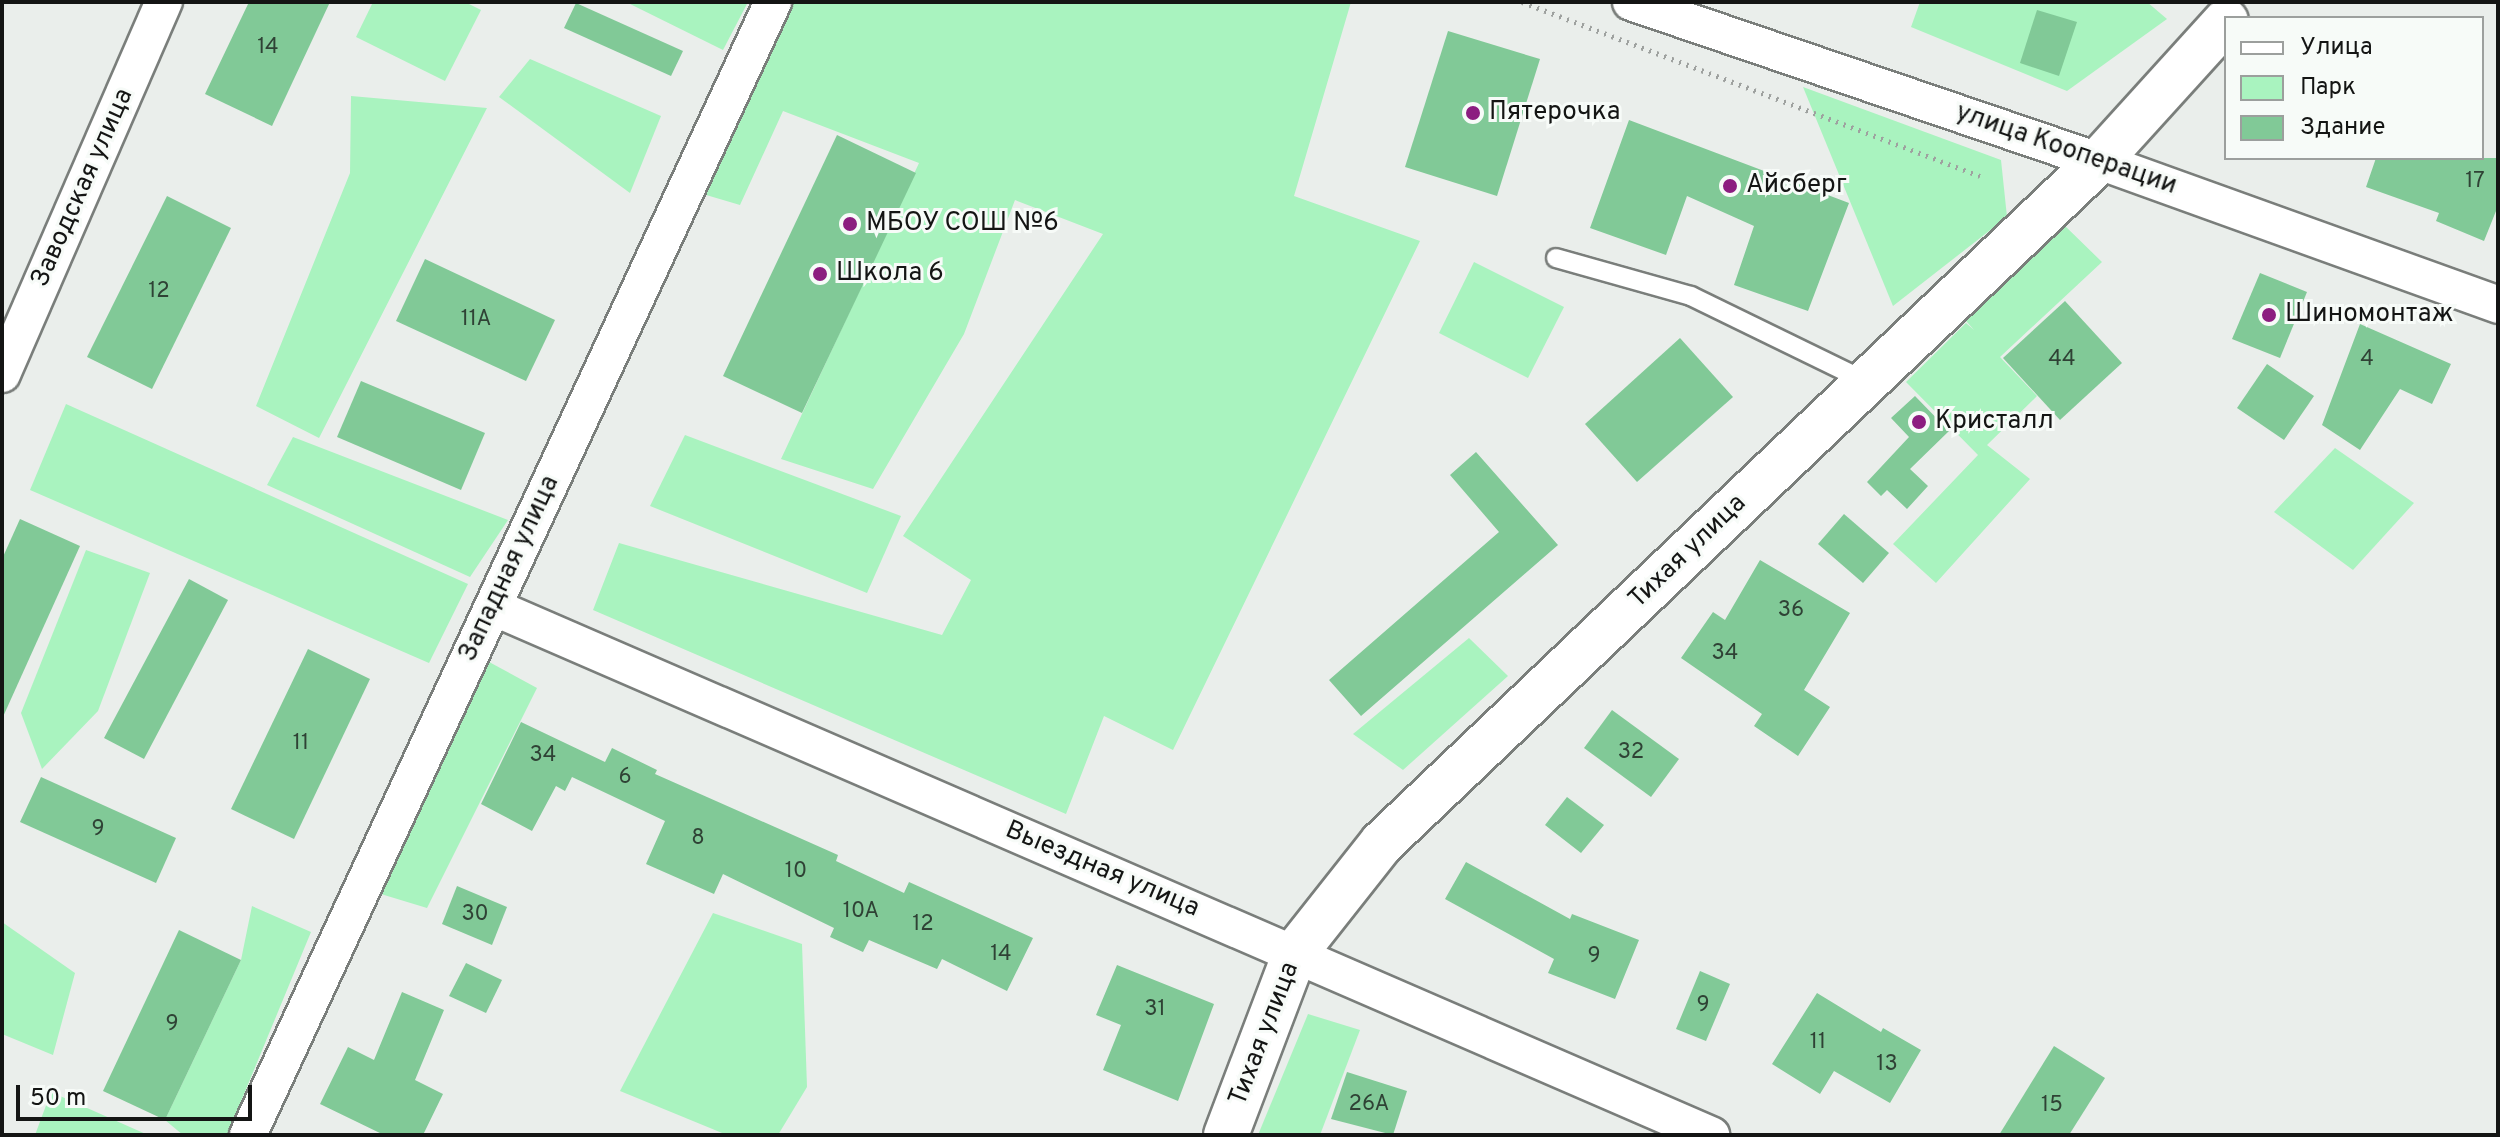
<!DOCTYPE html>
<html>
<head>
<meta charset="utf-8">
<style>
  body { margin:0 }
  #map { position:relative; width:2500px; height:1137px; overflow:hidden; background:#eaeeeb; font-family:Overpass,sans-serif }
  div>[style] { position:absolute }
  [style*='--x'] { left:calc(var(--x)*1px); top:calc(var(--y)*1px); width:calc(var(--w)*1px); rotate:calc(var(--a)*1deg) }
  .green>* { inset:0; background:#a9f3bf }
  .building>* { inset:0; background:#81c997 }
  .path>* { height:5px; margin-top:-2.5px; transform-origin:0; background:repeating-linear-gradient(90deg,#9ea19f 0 2px,transparent 0 8px) }
  .roads { filter:drop-shadow(2px 0 #7a7e7b) drop-shadow(-2px 0 #7a7e7b) drop-shadow(0 2px #7a7e7b) drop-shadow(0 -2px #7a7e7b) }
  .service>* { height:18px; margin:-9px; padding:0 9px; transform-origin:9px; border-radius:9px; background:#fff }
  .minor>* { height:36px; margin:-18px; padding:0 18px; transform-origin:18px; border-radius:18px; background:#fff }
  .primary>* { height:44px; margin:-22px; padding:0 22px; transform-origin:22px; border-radius:22px; background:#fff }
  .dots>* { width:22px; height:22px; translate:-50% -50%; box-sizing:border-box; border:4px solid #f7fbf8; border-radius:50% }
  span { translate:-50% -50%; white-space:nowrap; text-align:center; line-height:1.15; -webkit-text-stroke:6px #f7fbf8; paint-order:stroke }
  .number-label { font-size:22px; color:#2f4235 }
  .number-label span { -webkit-text-stroke-width:0 }
  .poi-label { font-size:26px; color:#141514 }
  .left { translate:0 -50%; text-align:left }
  .street-label { font-size:26px; color:#141514 }
  .frame { position:absolute; inset:0; border:4px solid #141514; pointer-events:none }
  .legend { position:absolute; left:2224px; top:16px; width:260px; height:144px; box-sizing:border-box; background:#f7fbf8; border:2px solid #9c9f9d; margin:0; padding:10px 14px; list-style:none; font-size:24px; color:#141514 }
  .legend li { display:flex; align-items:center; gap:16px; height:40px }
  .legend b { width:40px; border:2px solid #9c9f9d }
  .scale { position:absolute; left:16px; top:1085px; width:236px; height:36px; box-sizing:border-box; border:4px solid #141514; border-top:0; padding-left:10px; font-size:24px; line-height:28px; white-space:nowrap; color:#141514; -webkit-text-stroke:6px #f7fbf8; paint-order:stroke }
</style>
</head>
<body>
<div id="map">
  <div class="green">
    <i style="clip-path:polygon(373px 2px,465px 2px,481px 10px,445px 81px,356px 37px)"></i>
    <i style="clip-path:polygon(626px 2px,748px 2px,723px 50px)"></i>
    <i style="clip-path:polygon(787px 2px,1351px 2px,1294px 196px,1420px 241px,1173px 750px,1104px 716px,1066px 814px,593px 610px,619px 543px,942px 635px,971px 580px,903px 536px,1103px 234px,1015px 200px,964px 334px,873px 489px,781px 459px,919px 163px,783px 111px,740px 205px,696px 192px)"></i>
    <i style="clip-path:polygon(1920px 2px,2147px 2px,2167px 19px,2067px 91px,1911px 27px)"></i>
    <i style="clip-path:polygon(530px 59px,661px 116px,630px 193px,499px 97px)"></i>
    <i style="clip-path:polygon(1803px 87px,2001px 160px,2007px 217px,1893px 306px)"></i>
    <i style="clip-path:polygon(351px 96px,487px 108px,319px 438px,256px 406px,350px 173px)"></i>
    <i style="clip-path:polygon(2063px 224px,2102px 262px,2000px 357px,2037px 396px,1987px 445px,2030px 479px,1936px 583px,1893px 544px,1978px 455px,1906px 382px,1966px 323px,1974px 330px,1960px 314px)"></i>
    <i style="clip-path:polygon(1474px 262px,1564px 307px,1528px 378px,1439px 333px)"></i>
    <i style="clip-path:polygon(66px 404px,468px 584px,429px 663px,30px 490px)"></i>
    <i style="clip-path:polygon(685px 435px,901px 516px,867px 593px,650px 506px)"></i>
    <i style="clip-path:polygon(293px 437px,508px 520px,470px 577px,267px 485px)"></i>
    <i style="clip-path:polygon(2335px 448px,2414px 503px,2353px 570px,2274px 512px)"></i>
    <i style="clip-path:polygon(86px 550px,150px 573px,98px 711px,42px 769px,21px 713px)"></i>
    <i style="clip-path:polygon(1469px 638px,1508px 676px,1403px 770px,1353px 734px)"></i>
    <i style="clip-path:polygon(478px 656px,537px 688px,427px 908px,371px 891px)"></i>
    <i style="clip-path:polygon(252px 906px,311px 932px,227px 1135px,183px 1135px,165px 1120px,241px 960px)"></i>
    <i style="clip-path:polygon(713px 913px,802px 944px,807px 1087px,778px 1135px,727px 1135px,620px 1091px)"></i>
    <i style="clip-path:polygon(2px 922px,75px 973px,53px 1055px,2px 1034px)"></i>
    <i style="clip-path:polygon(1308px 1014px,1360px 1030px,1320px 1135px,1258px 1135px)"></i>
    <i style="clip-path:polygon(51px 1092px,148px 1135px,35px 1135px)"></i>
  </div>
  <div class="building">
    <i style="clip-path:polygon(249px 2px,330px 2px,272px 126px,205px 94px)"></i>
    <i style="clip-path:polygon(576px 3px,683px 51px,671px 76px,564px 28px)"></i>
    <i style="clip-path:polygon(2037px 10px,2077px 22px,2059px 76px,2020px 63px)"></i>
    <i style="clip-path:polygon(1448px 31px,1540px 59px,1497px 196px,1405px 167px)"></i>
    <i style="clip-path:polygon(1629px 120px,1849px 203px,1808px 311px,1734px 285px,1754px 226px,1687px 196px,1666px 255px,1590px 228px)"></i>
    <i style="clip-path:polygon(837px 135px,916px 173px,802px 413px,723px 376px)"></i>
    <i style="clip-path:polygon(2376px 158px,2498px 158px,2498px 206px,2484px 241px,2436px 221px,2439px 213px,2366px 187px)"></i>
    <i style="clip-path:polygon(167px 196px,231px 228px,152px 389px,87px 357px)"></i>
    <i style="clip-path:polygon(425px 259px,555px 320px,526px 381px,396px 321px)"></i>
    <i style="clip-path:polygon(2260px 273px,2307px 292px,2280px 358px,2232px 339px)"></i>
    <i style="clip-path:polygon(2065px 301px,2122px 363px,2060px 420px,2003px 358px)"></i>
    <i style="clip-path:polygon(2360px 324px,2451px 364px,2432px 404px,2400px 389px,2360px 450px,2322px 425px)"></i>
    <i style="clip-path:polygon(1680px 338px,1733px 397px,1637px 482px,1585px 424px)"></i>
    <i style="clip-path:polygon(2267px 364px,2314px 396px,2284px 440px,2237px 408px)"></i>
    <i style="clip-path:polygon(361px 381px,485px 433px,461px 490px,337px 437px)"></i>
    <i style="clip-path:polygon(1915px 396px,1949px 431px,1910px 469px,1928px 486px,1907px 509px,1887px 490px,1881px 496px,1867px 482px,1909px 437px,1891px 418px)"></i>
    <i style="clip-path:polygon(1476px 452px,1558px 545px,1361px 716px,1329px 680px,1499px 532px,1450px 475px)"></i>
    <i style="clip-path:polygon(1844px 514px,1889px 553px,1863px 583px,1818px 544px)"></i>
    <i style="clip-path:polygon(20px 519px,80px 546px,2px 719px,2px 559px)"></i>
    <i style="clip-path:polygon(1760px 560px,1850px 613px,1804px 690px,1830px 707px,1798px 756px,1754px 726px,1762px 714px,1681px 658px,1713px 612px,1725px 620px)"></i>
    <i style="clip-path:polygon(189px 579px,228px 600px,144px 759px,104px 738px)"></i>
    <i style="clip-path:polygon(308px 649px,370px 679px,294px 839px,231px 809px)"></i>
    <i style="clip-path:polygon(1612px 710px,1679px 759px,1651px 797px,1584px 748px)"></i>
    <i style="clip-path:polygon(521px 722px,605px 762px,612px 748px,657px 770px,655px 774px,838px 855px,836px 861px,904px 893px,909px 882px,1033px 938px,1007px 991px,942px 959px,937px 969px,869px 940px,863px 952px,830px 937px,834px 928px,723px 874px,714px 894px,646px 864px,665px 821px,572px 777px,565px 791px,556px 786px,532px 831px,481px 804px)"></i>
    <i style="clip-path:polygon(41px 777px,176px 838px,156px 883px,20px 822px)"></i>
    <i style="clip-path:polygon(1567px 797px,1604px 825px,1581px 853px,1545px 825px)"></i>
    <i style="clip-path:polygon(1466px 862px,1570px 919px,1572px 914px,1639px 940px,1615px 999px,1548px 973px,1554px 959px,1445px 899px)"></i>
    <i style="clip-path:polygon(457px 886px,507px 907px,492px 945px,442px 924px)"></i>
    <i style="clip-path:polygon(179px 930px,241px 960px,165px 1120px,103px 1091px)"></i>
    <i style="clip-path:polygon(466px 963px,502px 980px,486px 1013px,449px 996px)"></i>
    <i style="clip-path:polygon(1117px 965px,1214px 1004px,1178px 1101px,1103px 1070px,1121px 1025px,1096px 1015px)"></i>
    <i style="clip-path:polygon(1700px 971px,1730px 984px,1706px 1041px,1676px 1029px)"></i>
    <i style="clip-path:polygon(402px 992px,444px 1010px,415px 1080px,443px 1094px,423px 1135px,384px 1135px,320px 1104px,348px 1047px,374px 1060px)"></i>
    <i style="clip-path:polygon(1817px 993px,1881px 1032px,1883px 1028px,1921px 1050px,1890px 1103px,1834px 1071px,1820px 1094px,1772px 1064px)"></i>
    <i style="clip-path:polygon(2054px 1046px,2105px 1078px,2069px 1135px,1999px 1135px)"></i>
    <i style="clip-path:polygon(1347px 1072px,1407px 1091px,1393px 1135px,1331px 1119px)"></i>
  </div>
  <div class="path">
    <i style="--x:1522;--y:2;--w:490;--a:20.8"></i>
  </div>
  <div class="roads">
    <div class="service">
      <i style="--x:1556;--y:258;--w:140;--a:15.7"></i>
      <i style="--x:1691;--y:296;--w:196;--a:26"></i>
    </div>
    <div class="minor">
      <i style="--x:1631;--y:2;--w:494;--a:18.8"></i>
      <i style="--x:2099;--y:161;--w:424;--a:19.8"></i>
      <i style="--x:2;--y:374;--w:406;--a:-66.5"></i>
      <i style="--x:493;--y:607;--w:1328;--a:23.44"></i>
      <i style="--x:248;--y:1135;--w:1249;--a:-65.14"></i>
    </div>
    <div class="primary">
      <i style="--x:1226;--y:1135;--w:195;--a:-69.2"></i>
      <i style="--x:1295;--y:953;--w:140;--a:-51.7"></i>
      <i style="--x:1382;--y:843;--w:990;--a:-43.57"></i>
      <i style="--x:2099;--y:161;--w:189;--a:-47.8"></i>
    </div>
  </div>
  <div class="dots">
    <i style="left:1473px;top:113px;background:#8c1d80"></i>
    <i style="left:1730px;top:186px;background:#8c1d80"></i>
    <i style="left:850px;top:224px;background:#8c1d80"></i>
    <i style="left:820px;top:274px;background:#8c1d80"></i>
    <i style="left:2269px;top:315px;background:#8c1d80"></i>
    <i style="left:1919px;top:422px;background:#8c1d80"></i>
  </div>
  <div class="number-label">
    <span style="left:268px;top:48px">14</span>
    <span style="left:2475px;top:182px">17</span>
    <span style="left:159px;top:292px">12</span>
    <span style="left:476px;top:320px">11А</span>
    <span style="left:2062px;top:360px">44</span>
    <span style="left:2367px;top:360px">4</span>
    <span style="left:1791px;top:611px">36</span>
    <span style="left:1725px;top:654px">34</span>
    <span style="left:301px;top:744px">11</span>
    <span style="left:1631px;top:753px">32</span>
    <span style="left:543px;top:756px">34</span>
    <span style="left:625px;top:778px">6</span>
    <span style="left:98px;top:830px">9</span>
    <span style="left:698px;top:839px">8</span>
    <span style="left:796px;top:872px">10</span>
    <span style="left:861px;top:912px">10А</span>
    <span style="left:475px;top:915px">30</span>
    <span style="left:923px;top:925px">12</span>
    <span style="left:1001px;top:955px">14</span>
    <span style="left:1594px;top:957px">9</span>
    <span style="left:1703px;top:1006px">9</span>
    <span style="left:1155px;top:1010px">31</span>
    <span style="left:172px;top:1025px">9</span>
    <span style="left:1818px;top:1043px">11</span>
    <span style="left:1887px;top:1065px">13</span>
    <span style="left:1369px;top:1105px">26А</span>
    <span style="left:2052px;top:1106px">15</span>
  </div>
  <div class="poi-label">
    <span class="left" style="left:1489px;top:113px">Пятерочка</span>
    <span class="left" style="left:1746px;top:186px">Айсберг</span>
    <span class="left" style="left:866px;top:224px">МБОУ СОШ №6</span>
    <span class="left" style="left:836px;top:274px">Школа 6</span>
    <span class="left" style="left:2285px;top:315px">Шиномонтаж</span>
    <span class="left" style="left:1935px;top:422px">Кристалл</span>
  </div>
  <div class="street-label">
    <span style="left:2066px;top:150px;rotate:19deg">улица Кооперации</span>
    <span style="left:83px;top:188px;rotate:-66deg">Заводская улица</span>
    <span style="left:1688px;top:552px;rotate:-44deg">Тихая улица</span>
    <span style="left:510px;top:569px;rotate:-65deg">Западная улица</span>
    <span style="left:1102px;top:870px;rotate:23deg">Выездная улица</span>
    <span style="left:1265px;top:1034px;rotate:-69deg">Тихая улица</span>
  </div>
  <div class="frame"></div>
  <ul class="legend">
  <li><b style="height:10px;background:#fff"></b>Улица</li>
  <li><b style="height:22px;background:#a9f3bf"></b>Парк</li>
  <li><b style="height:22px;background:#81c997"></b>Здание</li>
  </ul>
  <div class="scale">50 m</div>
</div>
</body>
</html>
